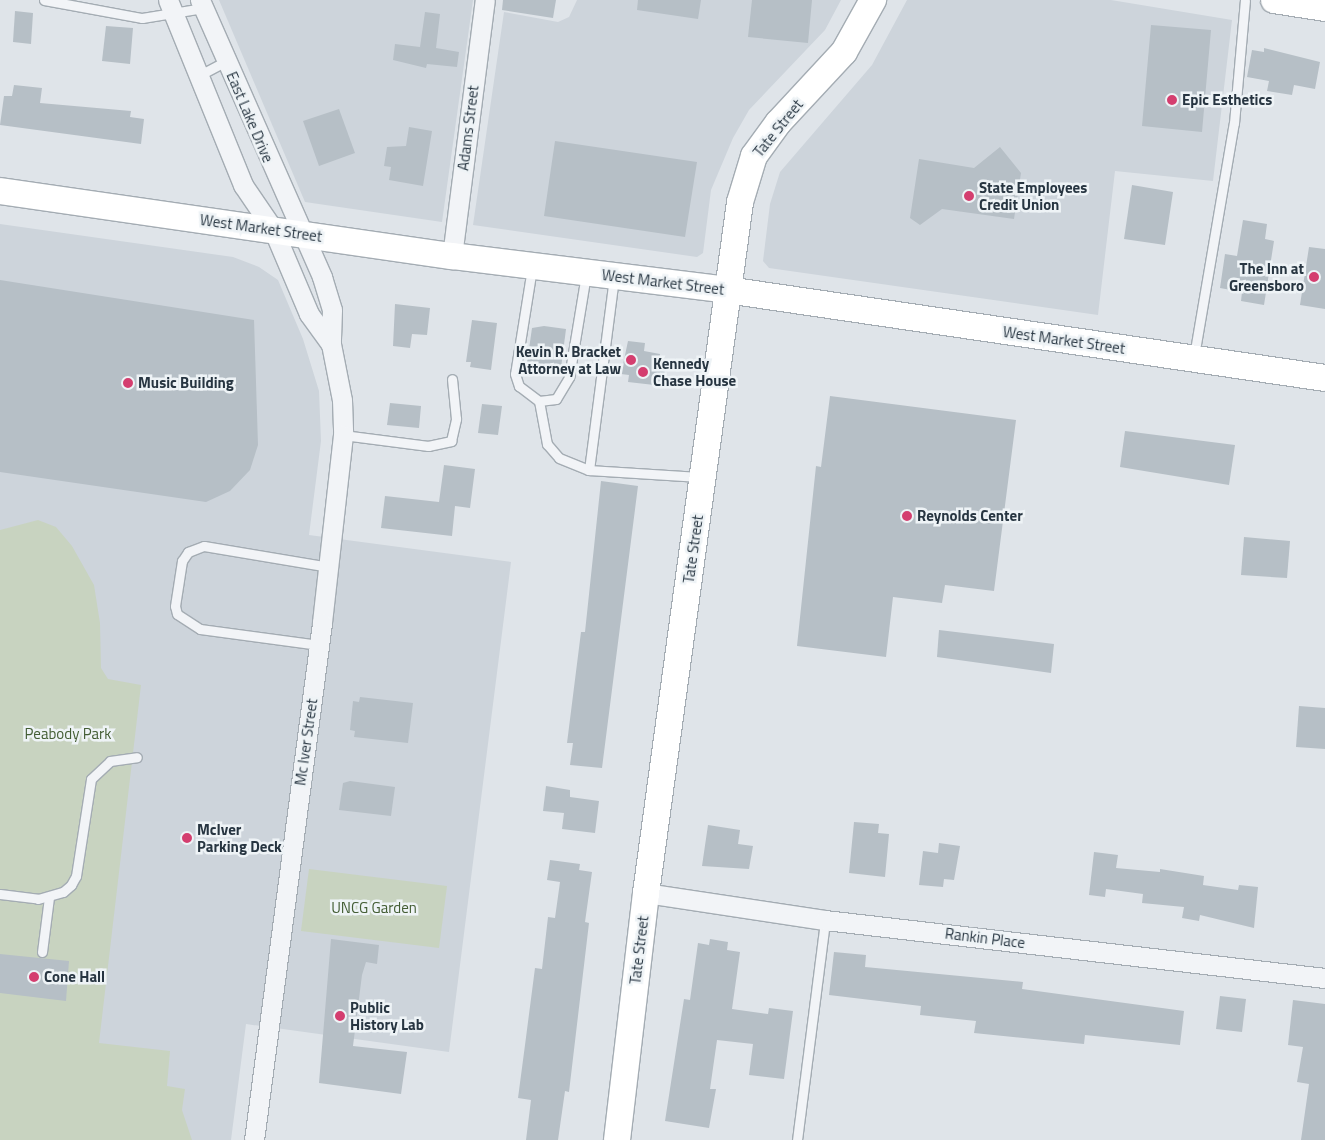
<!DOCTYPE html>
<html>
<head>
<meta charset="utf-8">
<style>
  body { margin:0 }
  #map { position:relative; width:1325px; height:1140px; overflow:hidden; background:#dfe4e9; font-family:"Titillium Web",sans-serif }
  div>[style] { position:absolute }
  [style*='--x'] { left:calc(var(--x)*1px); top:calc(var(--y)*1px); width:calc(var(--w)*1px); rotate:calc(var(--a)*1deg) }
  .built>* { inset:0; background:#cdd4db }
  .green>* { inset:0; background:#c8d3c0 }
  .building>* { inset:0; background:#b6bfc6 }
  .roads { filter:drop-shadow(1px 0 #a4acb3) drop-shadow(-1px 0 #a4acb3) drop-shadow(0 1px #a4acb3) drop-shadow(0 -1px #a4acb3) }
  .lane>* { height:9px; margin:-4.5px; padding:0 4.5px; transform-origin:4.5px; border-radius:4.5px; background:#f2f4f7 }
  .street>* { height:19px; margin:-9.5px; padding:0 9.5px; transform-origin:9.5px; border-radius:9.5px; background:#f2f4f7 }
  .secondary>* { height:26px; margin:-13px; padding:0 13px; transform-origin:13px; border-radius:13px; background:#fff }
  .dots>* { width:14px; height:14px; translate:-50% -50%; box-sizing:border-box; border:2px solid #eef3f6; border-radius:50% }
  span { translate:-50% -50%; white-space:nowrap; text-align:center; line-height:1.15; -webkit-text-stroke:5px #eef3f6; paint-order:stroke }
  .poi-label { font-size:15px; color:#273541; font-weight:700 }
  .left { translate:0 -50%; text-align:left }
  .right { translate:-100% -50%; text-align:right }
  .street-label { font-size:15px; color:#273541 }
  .park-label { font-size:15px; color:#435d34 }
</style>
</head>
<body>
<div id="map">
  <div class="built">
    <i style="clip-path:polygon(219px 0,473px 0,442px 222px,305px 202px)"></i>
    <i style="clip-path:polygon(577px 0,841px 0,825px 30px,749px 110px,733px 138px,711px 190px,703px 253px,697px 257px,473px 225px,504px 12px,558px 22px,569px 17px)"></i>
    <i style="clip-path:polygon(907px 0,1111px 0,1232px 20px,1213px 181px,1115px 171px,1098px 315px,769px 268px,763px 261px,770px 204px,780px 172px,872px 65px)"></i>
    <i style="clip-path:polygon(0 224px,233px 257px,259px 267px,278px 280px,303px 339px,319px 391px,321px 441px,309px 535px,511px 562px,449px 1052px,246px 1024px,231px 1140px,0 1140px)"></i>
  </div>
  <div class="green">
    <i style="clip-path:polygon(38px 520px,56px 527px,72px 546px,94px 585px,100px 623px,101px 668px,108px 679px,141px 685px,99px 1043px,170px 1051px,167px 1086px,185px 1089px,182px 1110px,192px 1140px,0 1140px,0 530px)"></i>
    <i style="clip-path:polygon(309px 869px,447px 886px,439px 948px,301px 931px)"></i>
  </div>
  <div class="building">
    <i style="clip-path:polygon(503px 0,556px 0,553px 18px,502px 10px)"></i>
    <i style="clip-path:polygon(638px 0,701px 0,698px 19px,637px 10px)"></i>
    <i style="clip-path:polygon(752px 0,812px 0,808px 43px,748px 37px)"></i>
    <i style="clip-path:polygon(15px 11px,33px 13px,31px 44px,13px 42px)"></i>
    <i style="clip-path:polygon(425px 12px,440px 14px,436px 48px,459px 52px,457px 67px,427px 64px,426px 68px,393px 60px,395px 44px,420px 47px)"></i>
    <i style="clip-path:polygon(1151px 25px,1211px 30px,1202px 132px,1142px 126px)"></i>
    <i style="clip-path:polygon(106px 26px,133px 28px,130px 64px,102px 61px)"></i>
    <i style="clip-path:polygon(1264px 48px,1320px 62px,1315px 89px,1294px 85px,1292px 95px,1267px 91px,1269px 81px,1247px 77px,1252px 50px,1264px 52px)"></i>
    <i style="clip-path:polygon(14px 85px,42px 88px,40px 103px,131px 111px,130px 117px,144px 119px,141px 144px,0 125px,4px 96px,12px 96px)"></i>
    <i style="clip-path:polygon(339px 109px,355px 153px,319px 166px,303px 121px)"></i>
    <i style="clip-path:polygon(409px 127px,432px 131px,423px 186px,389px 180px,391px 167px,384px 166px,387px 147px,406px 146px)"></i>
    <i style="clip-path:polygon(555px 141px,697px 162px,685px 237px,544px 216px)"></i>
    <i style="clip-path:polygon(1000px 147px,1021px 173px,1014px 219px,942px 209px,920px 225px,910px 218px,919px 159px,974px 168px)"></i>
    <i style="clip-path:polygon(1132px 185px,1173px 192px,1165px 245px,1124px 239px)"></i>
    <i style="clip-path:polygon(1243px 220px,1267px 224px,1265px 239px,1274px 241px,1264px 305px,1241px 301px,1242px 292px,1220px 288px,1225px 254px,1237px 256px)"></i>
    <i style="clip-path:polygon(1309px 247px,1325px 249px,1325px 309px,1300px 305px)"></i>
    <i style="clip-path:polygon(0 280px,254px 320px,258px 445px,250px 470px,230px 491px,206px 502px,0 472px)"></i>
    <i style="clip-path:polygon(395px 304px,430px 308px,427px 335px,412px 334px,410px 348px,393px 346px)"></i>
    <i style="clip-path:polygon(472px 320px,497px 323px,491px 370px,470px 367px,471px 362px,466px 362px)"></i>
    <i style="clip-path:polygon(544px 326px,566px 329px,561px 368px,527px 363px,532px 328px)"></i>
    <i style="clip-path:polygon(628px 341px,645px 343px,644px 351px,660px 354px,658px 369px,665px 370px,663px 386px,628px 382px,629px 375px,621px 374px)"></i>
    <i style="clip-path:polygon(830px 396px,1016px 420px,994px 591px,945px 585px,942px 603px,893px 597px,886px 657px,797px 646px,816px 466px,821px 467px)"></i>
    <i style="clip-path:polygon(390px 403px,421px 406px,419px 428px,387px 425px)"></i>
    <i style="clip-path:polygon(482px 404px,502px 406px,498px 435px,478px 433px)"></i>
    <i style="clip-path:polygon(1125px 431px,1235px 445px,1229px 485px,1120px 467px)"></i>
    <i style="clip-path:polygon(444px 465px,475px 469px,470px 508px,455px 506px,452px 536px,381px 528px,385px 496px,439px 502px)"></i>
    <i style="clip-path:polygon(601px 481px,638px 486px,602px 768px,570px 765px,573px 743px,567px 743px,581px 632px,585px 632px)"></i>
    <i style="clip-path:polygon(1244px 537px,1290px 541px,1287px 578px,1241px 575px)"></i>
    <i style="clip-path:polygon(939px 630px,1054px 644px,1051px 673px,937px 657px)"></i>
    <i style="clip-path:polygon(360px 697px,413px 703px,408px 743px,354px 737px,355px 731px,350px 730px,353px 701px,359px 702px)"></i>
    <i style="clip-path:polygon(1299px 706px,1325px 708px,1325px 749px,1296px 747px)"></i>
    <i style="clip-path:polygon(350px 781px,395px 787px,391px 816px,339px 810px,343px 783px)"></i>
    <i style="clip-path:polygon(546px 786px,570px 790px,570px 797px,599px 801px,595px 833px,562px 829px,564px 813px,543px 811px)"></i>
    <i style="clip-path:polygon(854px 822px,879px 824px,878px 833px,889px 834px,885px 877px,849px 873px)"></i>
    <i style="clip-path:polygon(708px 825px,740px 830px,738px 844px,753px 846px,749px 869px,702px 866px)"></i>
    <i style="clip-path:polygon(939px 843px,960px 846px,954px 880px,944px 879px,943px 887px,919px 885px,923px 851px,938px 853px)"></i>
    <i style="clip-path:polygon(1094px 852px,1118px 855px,1116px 868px,1160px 872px,1160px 869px,1204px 876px,1203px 885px,1238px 890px,1239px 885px,1258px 887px,1254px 928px,1200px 915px,1199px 921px,1182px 918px,1184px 907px,1142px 903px,1143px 894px,1106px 889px,1105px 897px,1089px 895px)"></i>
    <i style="clip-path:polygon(550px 860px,580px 864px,579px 870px,592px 872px,585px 922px,589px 923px,569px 1092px,565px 1091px,558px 1140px,526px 1140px,531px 1100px,518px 1098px,525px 1045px,535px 968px,542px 969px,548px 917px,555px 918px,560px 882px,547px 880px)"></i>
    <i style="clip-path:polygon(331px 939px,379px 945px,377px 964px,366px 962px,362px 975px,353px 1046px,407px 1052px,401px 1094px,319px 1083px)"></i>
    <i style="clip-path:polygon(710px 939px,728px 942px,727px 950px,740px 952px,732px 1009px,768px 1014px,769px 1008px,793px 1011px,784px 1079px,749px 1075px,753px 1044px,717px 1040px,710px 1089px,716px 1089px,709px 1128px,665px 1121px,684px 999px,690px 1000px,698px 943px,709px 945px)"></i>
    <i style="clip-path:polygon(834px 952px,866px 955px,865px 967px,1023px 982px,1022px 989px,1184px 1011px,1180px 1045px,1085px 1035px,1084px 1044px,974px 1033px,976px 1021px,920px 1015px,921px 1006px,829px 995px)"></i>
    <i style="clip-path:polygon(0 954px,69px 961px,66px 1001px,0 993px)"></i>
    <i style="clip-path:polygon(1220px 996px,1246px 999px,1242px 1032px,1216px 1029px)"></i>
    <i style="clip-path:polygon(1293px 1000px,1325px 1004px,1325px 1140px,1301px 1140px,1309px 1084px,1297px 1082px,1303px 1047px,1288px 1045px)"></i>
  </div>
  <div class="roads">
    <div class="lane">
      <i style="--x:44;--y:0;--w:100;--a:10.4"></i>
      <i style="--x:142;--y:18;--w:62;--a:-9.3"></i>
      <i style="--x:198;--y:76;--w:32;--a:-28"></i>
      <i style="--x:532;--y:268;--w:107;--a:99.1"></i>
      <i style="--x:515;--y:374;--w:13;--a:72"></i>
      <i style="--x:519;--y:386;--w:25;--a:37"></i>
      <i style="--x:539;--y:401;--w:17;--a:-7"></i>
      <i style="--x:556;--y:399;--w:26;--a:-59"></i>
      <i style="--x:569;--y:377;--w:104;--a:-80.6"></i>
      <i style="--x:1194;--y:356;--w:236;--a:-80.3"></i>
      <i style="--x:1234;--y:123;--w:123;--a:-84.9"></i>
      <i style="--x:539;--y:401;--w:44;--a:79.5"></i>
      <i style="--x:547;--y:444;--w:18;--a:49"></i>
      <i style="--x:559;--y:458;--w:32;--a:22"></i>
      <i style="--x:589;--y:470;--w:110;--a:3.6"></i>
      <i style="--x:343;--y:435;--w:86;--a:7.4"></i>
      <i style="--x:428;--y:446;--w:24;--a:-12"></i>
      <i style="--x:451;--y:441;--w:23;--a:-77"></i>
      <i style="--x:456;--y:419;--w:40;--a:-95.7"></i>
      <i style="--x:589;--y:470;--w:194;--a:-82.6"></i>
      <i style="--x:319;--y:645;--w:120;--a:-172.3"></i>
      <i style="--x:200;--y:629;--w:27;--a:-147"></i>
      <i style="--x:177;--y:614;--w:8;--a:-104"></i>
      <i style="--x:175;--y:606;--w:46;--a:-81.2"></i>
      <i style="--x:182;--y:561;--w:11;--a:-56"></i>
      <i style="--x:188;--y:552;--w:17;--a:-21"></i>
      <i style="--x:204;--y:546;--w:127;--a:9.5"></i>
      <i style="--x:0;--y:894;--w:38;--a:7"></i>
      <i style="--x:38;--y:899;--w:26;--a:-16"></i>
      <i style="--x:63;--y:892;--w:11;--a:-41"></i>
      <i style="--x:71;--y:885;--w:10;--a:-61"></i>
      <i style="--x:76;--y:876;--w:98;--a:-81.2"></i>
      <i style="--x:91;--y:779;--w:26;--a:-43"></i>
      <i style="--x:110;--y:761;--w:27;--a:-8"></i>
      <i style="--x:42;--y:952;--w:55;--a:-82.7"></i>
      <i style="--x:797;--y:1140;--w:222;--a:-82.7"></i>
    </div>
    <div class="street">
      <i style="--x:168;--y:0;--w:200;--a:67.9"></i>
      <i style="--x:243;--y:185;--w:53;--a:55.7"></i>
      <i style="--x:273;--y:229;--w:92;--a:67"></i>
      <i style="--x:309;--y:314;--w:37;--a:54"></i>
      <i style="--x:200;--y:0;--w:303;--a:66.2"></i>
      <i style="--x:322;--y:277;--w:34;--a:73"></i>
      <i style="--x:332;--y:310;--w:34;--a:92"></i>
      <i style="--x:331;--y:344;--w:57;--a:78.9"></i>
      <i style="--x:342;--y:400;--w:35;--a:88"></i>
      <i style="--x:343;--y:435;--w:189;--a:96.4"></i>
      <i style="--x:322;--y:623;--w:521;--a:97.49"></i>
      <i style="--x:452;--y:256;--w:258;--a:-82.7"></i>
      <i style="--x:646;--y:893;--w:181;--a:8.6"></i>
      <i style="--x:825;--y:920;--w:503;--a:6.62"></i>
    </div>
    <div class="secondary">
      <i style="--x:1274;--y:0;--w:52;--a:8.9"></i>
      <i style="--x:0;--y:191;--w:457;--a:8.2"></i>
      <i style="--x:452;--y:256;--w:277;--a:7"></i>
      <i style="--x:727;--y:290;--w:604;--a:8.37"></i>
      <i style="--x:617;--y:1140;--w:249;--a:-83.3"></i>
      <i style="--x:646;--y:893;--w:697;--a:-82.25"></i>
      <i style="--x:740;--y:202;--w:48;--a:-73.1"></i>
      <i style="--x:754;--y:156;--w:41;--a:-54"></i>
      <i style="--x:778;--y:123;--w:97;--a:-47.1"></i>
      <i style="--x:844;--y:52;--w:60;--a:-60.9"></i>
    </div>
  </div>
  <div class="dots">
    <i style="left:1172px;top:100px;background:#d43e6f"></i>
    <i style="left:969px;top:196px;background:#d43e6f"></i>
    <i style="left:1314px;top:277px;background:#d43e6f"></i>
    <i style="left:631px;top:360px;background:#d43e6f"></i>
    <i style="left:643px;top:372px;background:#d43e6f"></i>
    <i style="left:128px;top:383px;background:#d43e6f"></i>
    <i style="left:907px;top:516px;background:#d43e6f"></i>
    <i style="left:187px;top:838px;background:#d43e6f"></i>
    <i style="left:34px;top:977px;background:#d43e6f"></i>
    <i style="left:340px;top:1016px;background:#d43e6f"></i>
  </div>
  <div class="poi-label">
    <span class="left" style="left:1182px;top:100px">Epic Esthetics</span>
    <span class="left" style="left:979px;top:196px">State Employees<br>Credit Union</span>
    <span class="right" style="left:1304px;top:277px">The Inn at<br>Greensboro</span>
    <span class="right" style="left:621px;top:360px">Kevin R. Bracket<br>Attorney at Law</span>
    <span class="left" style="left:653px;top:372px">Kennedy<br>Chase House</span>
    <span class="left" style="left:138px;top:383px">Music Building</span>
    <span class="left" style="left:917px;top:516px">Reynolds Center</span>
    <span class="left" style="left:197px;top:838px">McIver<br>Parking Deck</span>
    <span class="left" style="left:44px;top:977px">Cone Hall</span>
    <span class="left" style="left:350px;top:1016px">Public<br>History Lab</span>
  </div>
  <div class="street-label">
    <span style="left:250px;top:117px;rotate:67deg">East Lake Drive</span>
    <span style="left:468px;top:128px;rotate:-83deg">Adams Street</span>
    <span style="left:778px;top:128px;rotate:-51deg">Tate Street</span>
    <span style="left:261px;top:228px;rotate:8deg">West Market Street</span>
    <span style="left:663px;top:282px;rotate:7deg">West Market Street</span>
    <span style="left:1064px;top:340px;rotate:8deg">West Market Street</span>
    <span style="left:693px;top:549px;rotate:-82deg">Tate Street</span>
    <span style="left:306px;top:742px;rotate:-82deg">Mc Iver Street</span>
    <span style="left:985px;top:938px;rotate:7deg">Rankin Place</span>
    <span style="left:639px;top:950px;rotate:-83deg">Tate Street</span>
  </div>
  <div class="park-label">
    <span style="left:68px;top:734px">Peabody Park</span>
    <span style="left:374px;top:908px">UNCG Garden</span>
  </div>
</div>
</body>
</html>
